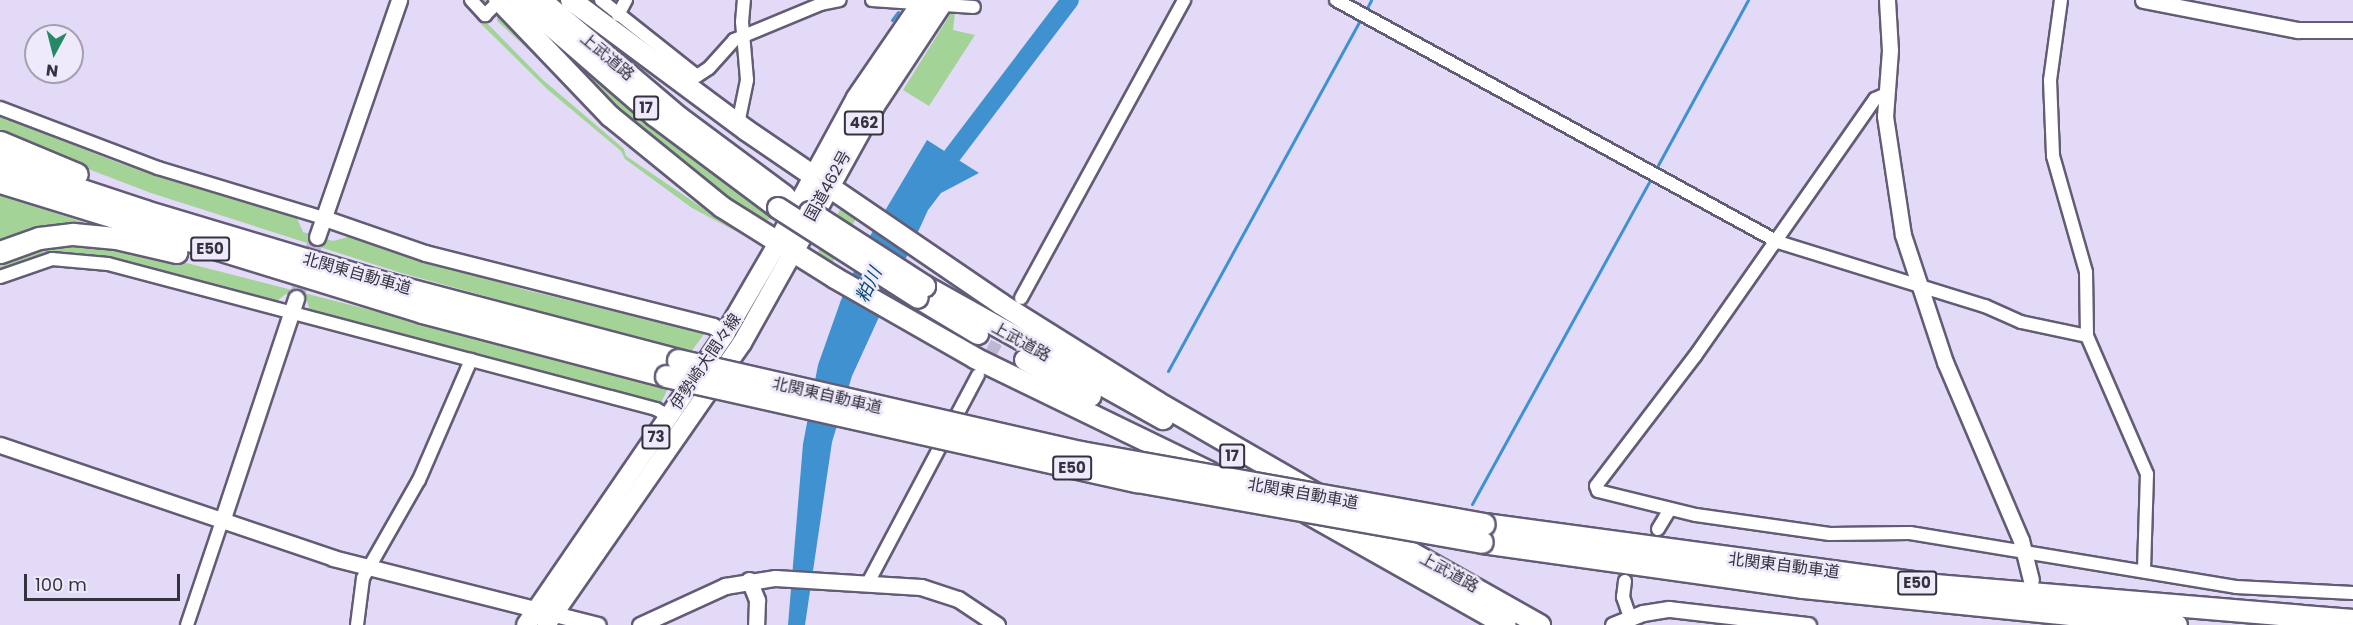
<!DOCTYPE html>
<html>
<head>
<meta charset="utf-8">
<style>
  body { margin:0 }
  #map { position:relative; width:2353px; height:625px; overflow:hidden; background:#e2daf7; font-family:Poppins,"Noto Sans JP",sans-serif }
  div>[style] { position:absolute }
  [style*='--x'] { left:calc(var(--x)*1px); top:calc(var(--y)*1px); width:calc(var(--w)*1px); rotate:calc(var(--a)*1deg) }
  .green>* { inset:0; background:#a4d397 }
  .water>* { inset:0; background:#3f92cf }
  .stream>* { height:3px; margin:-1.5px; padding:0 1.5px; transform-origin:1.5px; border-radius:1.5px; background:#3f92cf }
  .river>* { height:18px; margin:-9px; padding:0 9px; transform-origin:9px; border-radius:9px; background:#3f92cf }
  .minor-tunnel>* { height:12px; margin-top:-6px; transform-origin:0; background:repeating-linear-gradient(90deg,#bfb8d2 0 12px,transparent 0 18px) }
  .tertiary-tunnel>* { height:15px; margin-top:-7.5px; transform-origin:0; background:repeating-linear-gradient(90deg,#bfb8d2 0 15px,transparent 0 23px) }
  .roads { filter:drop-shadow(2px 0 #635c75) drop-shadow(-2px 0 #635c75) drop-shadow(0 2px #635c75) drop-shadow(0 -2px #635c75) }
  .minor>* { height:12px; margin:-6px; padding:0 6px; transform-origin:6px; border-radius:6px; background:#fff }
  .tertiary>* { height:15px; margin:-7.5px; padding:0 7.5px; transform-origin:7.5px; border-radius:7.5px; background:#fff }
  .primary>* { height:18px; margin:-9px; padding:0 9px; transform-origin:9px; border-radius:9px; background:#fff }
  .trunk>* { height:20px; margin:-10px; padding:0 10px; transform-origin:10px; border-radius:10px; background:#fff }
  .motorway>* { height:21px; margin:-10.5px; padding:0 10.5px; transform-origin:10.5px; border-radius:10.5px; background:#fff }
  .bridges { filter:drop-shadow(2px 0 #635c75) drop-shadow(-2px 0 #635c75) drop-shadow(0 2px #635c75) drop-shadow(0 -2px #635c75) }
  .trunk-bridge>* { height:20px; margin:-10px; padding:0 10px; transform-origin:10px; border-radius:10px; background:#fff }
  .motorway-bridge>* { height:21px; margin:-10.5px; padding:0 10.5px; transform-origin:10.5px; border-radius:10.5px; background:#fff }
  span { translate:-50% -50%; white-space:nowrap; text-align:center; line-height:1.15; -webkit-text-stroke:5px #eee9fb; paint-order:stroke }
  .shield-label span { padding:2px 4px; background:#eee9fb; border:2px solid; border-radius:4px; -webkit-text-stroke-width:0 }
  .shield-label { font-size:15px; color:#35323d; font-weight:700 }
  .street-label { font-size:16px; color:#35323d }
  .water-label { font-size:18px; color:#03476f; font-style:italic }
  .north { position:absolute; left:24px; top:24px; width:60px; height:60px; box-sizing:border-box; background:#eee9fb; border:2px solid #a4a0af; border-radius:50%; rotate:187deg; font-size:16px; font-weight:700; line-height:24px; text-align:center; color:#35323d }
  .north::after { content:''; display:block; margin:auto; width:21px; height:27px; background:#258963; clip-path:polygon(50% 0,100% 100%,50% 72%,0 100%) }
  .scale { position:absolute; left:24px; top:574px; width:156px; height:27px; box-sizing:border-box; border:3px solid #35323d; border-top:0; padding-left:8px; font-size:18px; line-height:21px; white-space:nowrap; color:#35323d; -webkit-text-stroke:4px #eee9fb; paint-order:stroke }
</style>
</head>
<body>
<div id="map">
  <div class="green">
    <i style="clip-path:polygon(477px 0,490px 0,621px 134px,497px 21px,497px 11px,489px 3px)"></i>
    <i style="clip-path:polygon(509px 0,619px 96px,776px 217px,767px 220px,764px 228px,650px 146px)"></i>
    <i style="clip-path:polygon(951px 13px,955px 13px,953px 30px,975px 35px,929px 106px,903px 90px)"></i>
    <i style="clip-path:polygon(476px 19px,483px 19px,542px 79px,624px 149px,626px 156px,741px 234px,692px 208px,625px 159px,621px 151px,547px 89px)"></i>
    <i style="clip-path:polygon(0 116px,119px 163px,297px 218px,303px 232px,333px 241px,348px 237px,526px 290px,705px 333px,690px 353px,398px 272px,151px 193px,33px 148px,0 132px)"></i>
    <i style="clip-path:polygon(0 194px,103px 229px,39px 229px,0 243px)"></i>
    <i style="clip-path:polygon(843px 204px,859px 213px,829px 269px,814px 260px)"></i>
    <i style="clip-path:polygon(64px 243px,114px 247px,171px 259px,669px 386px,661px 403px,657px 403px,310px 311px,307px 301px,286px 294px,274px 303px,97px 256px,57px 253px,0 270px,0 261px,16px 253px)"></i>
  </div>
  <div class="water">
    <i style="clip-path:polygon(927px 140px,979px 173px,941px 193px,928px 210px,852px 376px,832px 442px,805px 625px,788px 625px,803px 444px,818px 365px,841px 300px,870px 236px)"></i>
  </div>
  <div class="stream">
    <i style="--x:1366;--y:10;--w:11;--a:-63"></i>
    <i style="--x:892;--y:20;--w:10;--a:-53"></i>
    <i style="--x:1658;--y:165;--w:188;--a:-61.4"></i>
    <i style="--x:1168;--y:371;--w:399;--a:-61.3"></i>
    <i style="--x:1472;--y:504;--w:367;--a:-61.2"></i>
  </div>
  <div class="river">
    <i style="--x:938;--y:174;--w:218;--a:-52.8"></i>
  </div>
  <div class="minor-tunnel">
    <i style="--x:982;--y:369;--w:51;--a:-60.9"></i>
  </div>
  <div class="tertiary-tunnel">
    <i style="--x:296;--y:298;--w:65;--a:-71"></i>
  </div>
  <div class="roads">
    <div class="minor">
      <i style="--x:471;--y:0;--w:21;--a:47"></i>
      <i style="--x:485;--y:15;--w:11;--a:-45"></i>
      <i style="--x:601;--y:0;--w:122;--a:38.4"></i>
      <i style="--x:697;--y:76;--w:14;--a:-34"></i>
      <i style="--x:709;--y:68;--w:38;--a:-48"></i>
      <i style="--x:734;--y:40;--w:94;--a:-22.5"></i>
      <i style="--x:821;--y:4;--w:19;--a:-12"></i>
      <i style="--x:872;--y:0;--w:102;--a:3.9"></i>
      <i style="--x:1336;--y:0;--w:504;--a:28.7"></i>
      <i style="--x:1778;--y:242;--w:217;--a:17.2"></i>
      <i style="--x:1985;--y:306;--w:39;--a:24"></i>
      <i style="--x:2021;--y:322;--w:67;--a:12"></i>
      <i style="--x:2061;--y:0;--w:81;--a:97.8"></i>
      <i style="--x:2050;--y:80;--w:76;--a:87.7"></i>
      <i style="--x:2053;--y:156;--w:121;--a:74.1"></i>
      <i style="--x:2086;--y:272;--w:64;--a:89.1"></i>
      <i style="--x:2087;--y:336;--w:150;--a:66.5"></i>
      <i style="--x:2147;--y:474;--w:96;--a:91.8"></i>
      <i style="--x:618;--y:15;--w:17;--a:-62"></i>
      <i style="--x:1886;--y:94;--w:12;--a:156"></i>
      <i style="--x:1875;--y:99;--w:314;--a:125"></i>
      <i style="--x:1695;--y:356;--w:163;--a:127.3"></i>
      <i style="--x:1596;--y:486;--w:5;--a:68"></i>
      <i style="--x:1598;--y:491;--w:101;--a:13.8"></i>
      <i style="--x:1696;--y:515;--w:135;--a:8.1"></i>
      <i style="--x:1830;--y:534;--w:80;--a:-0.7"></i>
      <i style="--x:1910;--y:533;--w:330;--a:9.4"></i>
      <i style="--x:2236;--y:587;--w:117;--a:2.9"></i>
      <i style="--x:0;--y:108;--w:169;--a:20.8"></i>
      <i style="--x:158;--y:168;--w:173;--a:16.8"></i>
      <i style="--x:738;--y:124;--w:45;--a:-78.4"></i>
      <i style="--x:747;--y:80;--w:58;--a:-94.9"></i>
      <i style="--x:742;--y:22;--w:22;--a:-85"></i>
      <i style="--x:0;--y:277;--w:55;--a:-19.1"></i>
      <i style="--x:52;--y:259;--w:56;--a:5.1"></i>
      <i style="--x:108;--y:264;--w:567;--a:14.82"></i>
      <i style="--x:656;--y:409;--w:16;--a:30"></i>
      <i style="--x:1021;--y:298;--w:340;--a:-61.3"></i>
      <i style="--x:1658;--y:529;--w:23;--a:-59"></i>
      <i style="--x:869;--y:581;--w:233;--a:-62.1"></i>
      <i style="--x:1625;--y:581;--w:16;--a:97"></i>
      <i style="--x:1623;--y:597;--w:21;--a:71"></i>
      <i style="--x:187;--y:625;--w:110;--a:-71.4"></i>
      <i style="--x:357;--y:625;--w:47;--a:-82.7"></i>
      <i style="--x:363;--y:578;--w:113;--a:-60.3"></i>
      <i style="--x:419;--y:480;--w:131;--a:-66.6"></i>
    </div>
    <div class="tertiary">
      <i style="--x:1887;--y:0;--w:50;--a:86.6"></i>
      <i style="--x:1890;--y:50;--w:66;--a:94.3"></i>
      <i style="--x:1885;--y:116;--w:120;--a:81.4"></i>
      <i style="--x:1903;--y:235;--w:134;--a:71.7"></i>
      <i style="--x:1945;--y:362;--w:194;--a:66.9"></i>
      <i style="--x:2021;--y:540;--w:41;--a:76"></i>
      <i style="--x:2143;--y:0;--w:158;--a:11"></i>
      <i style="--x:2298;--y:30;--w:55;--a:0"></i>
      <i style="--x:324;--y:218;--w:107;--a:19.1"></i>
      <i style="--x:425;--y:253;--w:297;--a:14.2"></i>
      <i style="--x:713;--y:326;--w:14;--a:34"></i>
      <i style="--x:317;--y:237;--w:251;--a:-70.9"></i>
      <i style="--x:0;--y:445;--w:352;--a:18.7"></i>
      <i style="--x:333;--y:558;--w:273;--a:14.2"></i>
      <i style="--x:222;--y:521;--w:235;--a:-71.6"></i>
      <i style="--x:749;--y:580;--w:22;--a:68"></i>
      <i style="--x:757;--y:600;--w:25;--a:92"></i>
      <i style="--x:640;--y:625;--w:94;--a:-24.6"></i>
      <i style="--x:725;--y:586;--w:51;--a:-9.1"></i>
      <i style="--x:775;--y:578;--w:146;--a:3.5"></i>
      <i style="--x:921;--y:587;--w:39;--a:18"></i>
      <i style="--x:958;--y:599;--w:47;--a:33.7"></i>
      <i style="--x:1613;--y:625;--w:32;--a:-22"></i>
      <i style="--x:1643;--y:613;--w:26;--a:-9"></i>
      <i style="--x:1669;--y:609;--w:140;--a:6.6"></i>
    </div>
    <div class="primary">
      <i style="--x:526;--y:625;--w:353;--a:-55.6"></i>
      <i style="--x:725;--y:334;--w:105;--a:-59.8"></i>
      <i style="--x:546;--y:625;--w:343;--a:-55.2"></i>
      <i style="--x:742;--y:343;--w:104;--a:-60.7"></i>
    </div>
    <div class="trunk">
      <i style="--x:499;--y:0;--w:161;--a:46.3"></i>
      <i style="--x:610;--y:116;--w:144;--a:39.1"></i>
      <i style="--x:722;--y:207;--w:133;--a:32.1"></i>
      <i style="--x:835;--y:278;--w:161;--a:29.7"></i>
      <i style="--x:975;--y:358;--w:261;--a:25.9"></i>
      <i style="--x:521;--y:0;--w:177;--a:40.9"></i>
      <i style="--x:655;--y:116;--w:154;--a:36.8"></i>
      <i style="--x:541;--y:0;--w:181;--a:40.3"></i>
      <i style="--x:679;--y:117;--w:132;--a:36.7"></i>
      <i style="--x:571;--y:0;--w:218;--a:36.6"></i>
      <i style="--x:746;--y:130;--w:309;--a:34.3"></i>
      <i style="--x:1001;--y:304;--w:184;--a:32.1"></i>
      <i style="--x:1157;--y:402;--w:186;--a:30"></i>
      <i style="--x:778;--y:243;--w:165;--a:-61.4"></i>
      <i style="--x:857;--y:98;--w:119;--a:-55.6"></i>
      <i style="--x:793;--y:252;--w:167;--a:-61"></i>
      <i style="--x:874;--y:106;--w:127;--a:-56.6"></i>
      <i style="--x:925;--y:286;--w:273;--a:29.2"></i>
      <i style="--x:918;--y:298;--w:70;--a:31"></i>
      <i style="--x:1025;--y:360;--w:75;--a:28.6"></i>
      <i style="--x:1307;--y:513;--w:228;--a:29.4"></i>
      <i style="--x:1359;--y:523;--w:208;--a:29.4"></i>
    </div>
    <div class="motorway">
      <i style="--x:0;--y:142;--w:83;--a:22.6"></i>
      <i style="--x:0;--y:163;--w:153;--a:18.3"></i>
      <i style="--x:145;--y:211;--w:255;--a:16.7"></i>
      <i style="--x:389;--y:284;--w:299;--a:14.7"></i>
      <i style="--x:0;--y:182;--w:442;--a:17.1"></i>
      <i style="--x:422;--y:312;--w:252;--a:14.7"></i>
      <i style="--x:0;--y:252;--w:41;--a:-19.7"></i>
      <i style="--x:39;--y:238;--w:34;--a:-7"></i>
      <i style="--x:73;--y:234;--w:43;--a:5.3"></i>
      <i style="--x:116;--y:238;--w:62;--a:13.1"></i>
      <i style="--x:1484;--y:524;--w:455;--a:7.7"></i>
      <i style="--x:1935;--y:585;--w:419;--a:4.8"></i>
      <i style="--x:1482;--y:542;--w:324;--a:8"></i>
      <i style="--x:1803;--y:587;--w:375;--a:5.8"></i>
    </div>
  </div>
  <div class="bridges">
    <div class="trunk-bridge">
      <i style="--x:778;--y:208;--w:166;--a:32.7"></i>
      <i style="--x:810;--y:212;--w:137;--a:32.8"></i>
    </div>
    <div class="motorway-bridge">
      <i style="--x:678;--y:360;--w:412;--a:12.9"></i>
      <i style="--x:1080;--y:452;--w:410;--a:10.1"></i>
      <i style="--x:666;--y:376;--w:483;--a:12.6"></i>
      <i style="--x:1137;--y:481;--w:350;--a:10"></i>
    </div>
  </div>
  <div class="shield-label">
    <span style="left:646px;top:108px">17</span>
    <span style="left:864px;top:123px">462</span>
    <span style="left:210px;top:249px">E50</span>
    <span style="left:656px;top:437px">73</span>
    <span style="left:1232px;top:456px">17</span>
    <span style="left:1072px;top:468px">E50</span>
    <span style="left:1917px;top:583px">E50</span>
  </div>
  <div class="street-label">
    <span style="left:607px;top:57px;rotate:40deg">上武道路</span>
    <span style="left:828px;top:186px;rotate:-61deg">国道462号</span>
    <span style="left:357px;top:274px;rotate:16deg">北関東自動車道</span>
    <span style="left:1021px;top:342px;rotate:29deg">上武道路</span>
    <span style="left:706px;top:362px;rotate:-56deg">伊勢崎大間々線</span>
    <span style="left:827px;top:396px;rotate:13deg">北関東自動車道</span>
    <span style="left:1303px;top:494px;rotate:10deg">北関東自動車道</span>
    <span style="left:1784px;top:566px;rotate:7deg">北関東自動車道</span>
    <span style="left:1449px;top:573px;rotate:29deg">上武道路</span>
  </div>
  <div class="water-label">
    <span style="left:869px;top:285px;rotate:-65deg">粕川</span>
  </div>
  <div class="north">N</div>
  <div class="scale">100 m</div>
</div>
</body>
</html>
